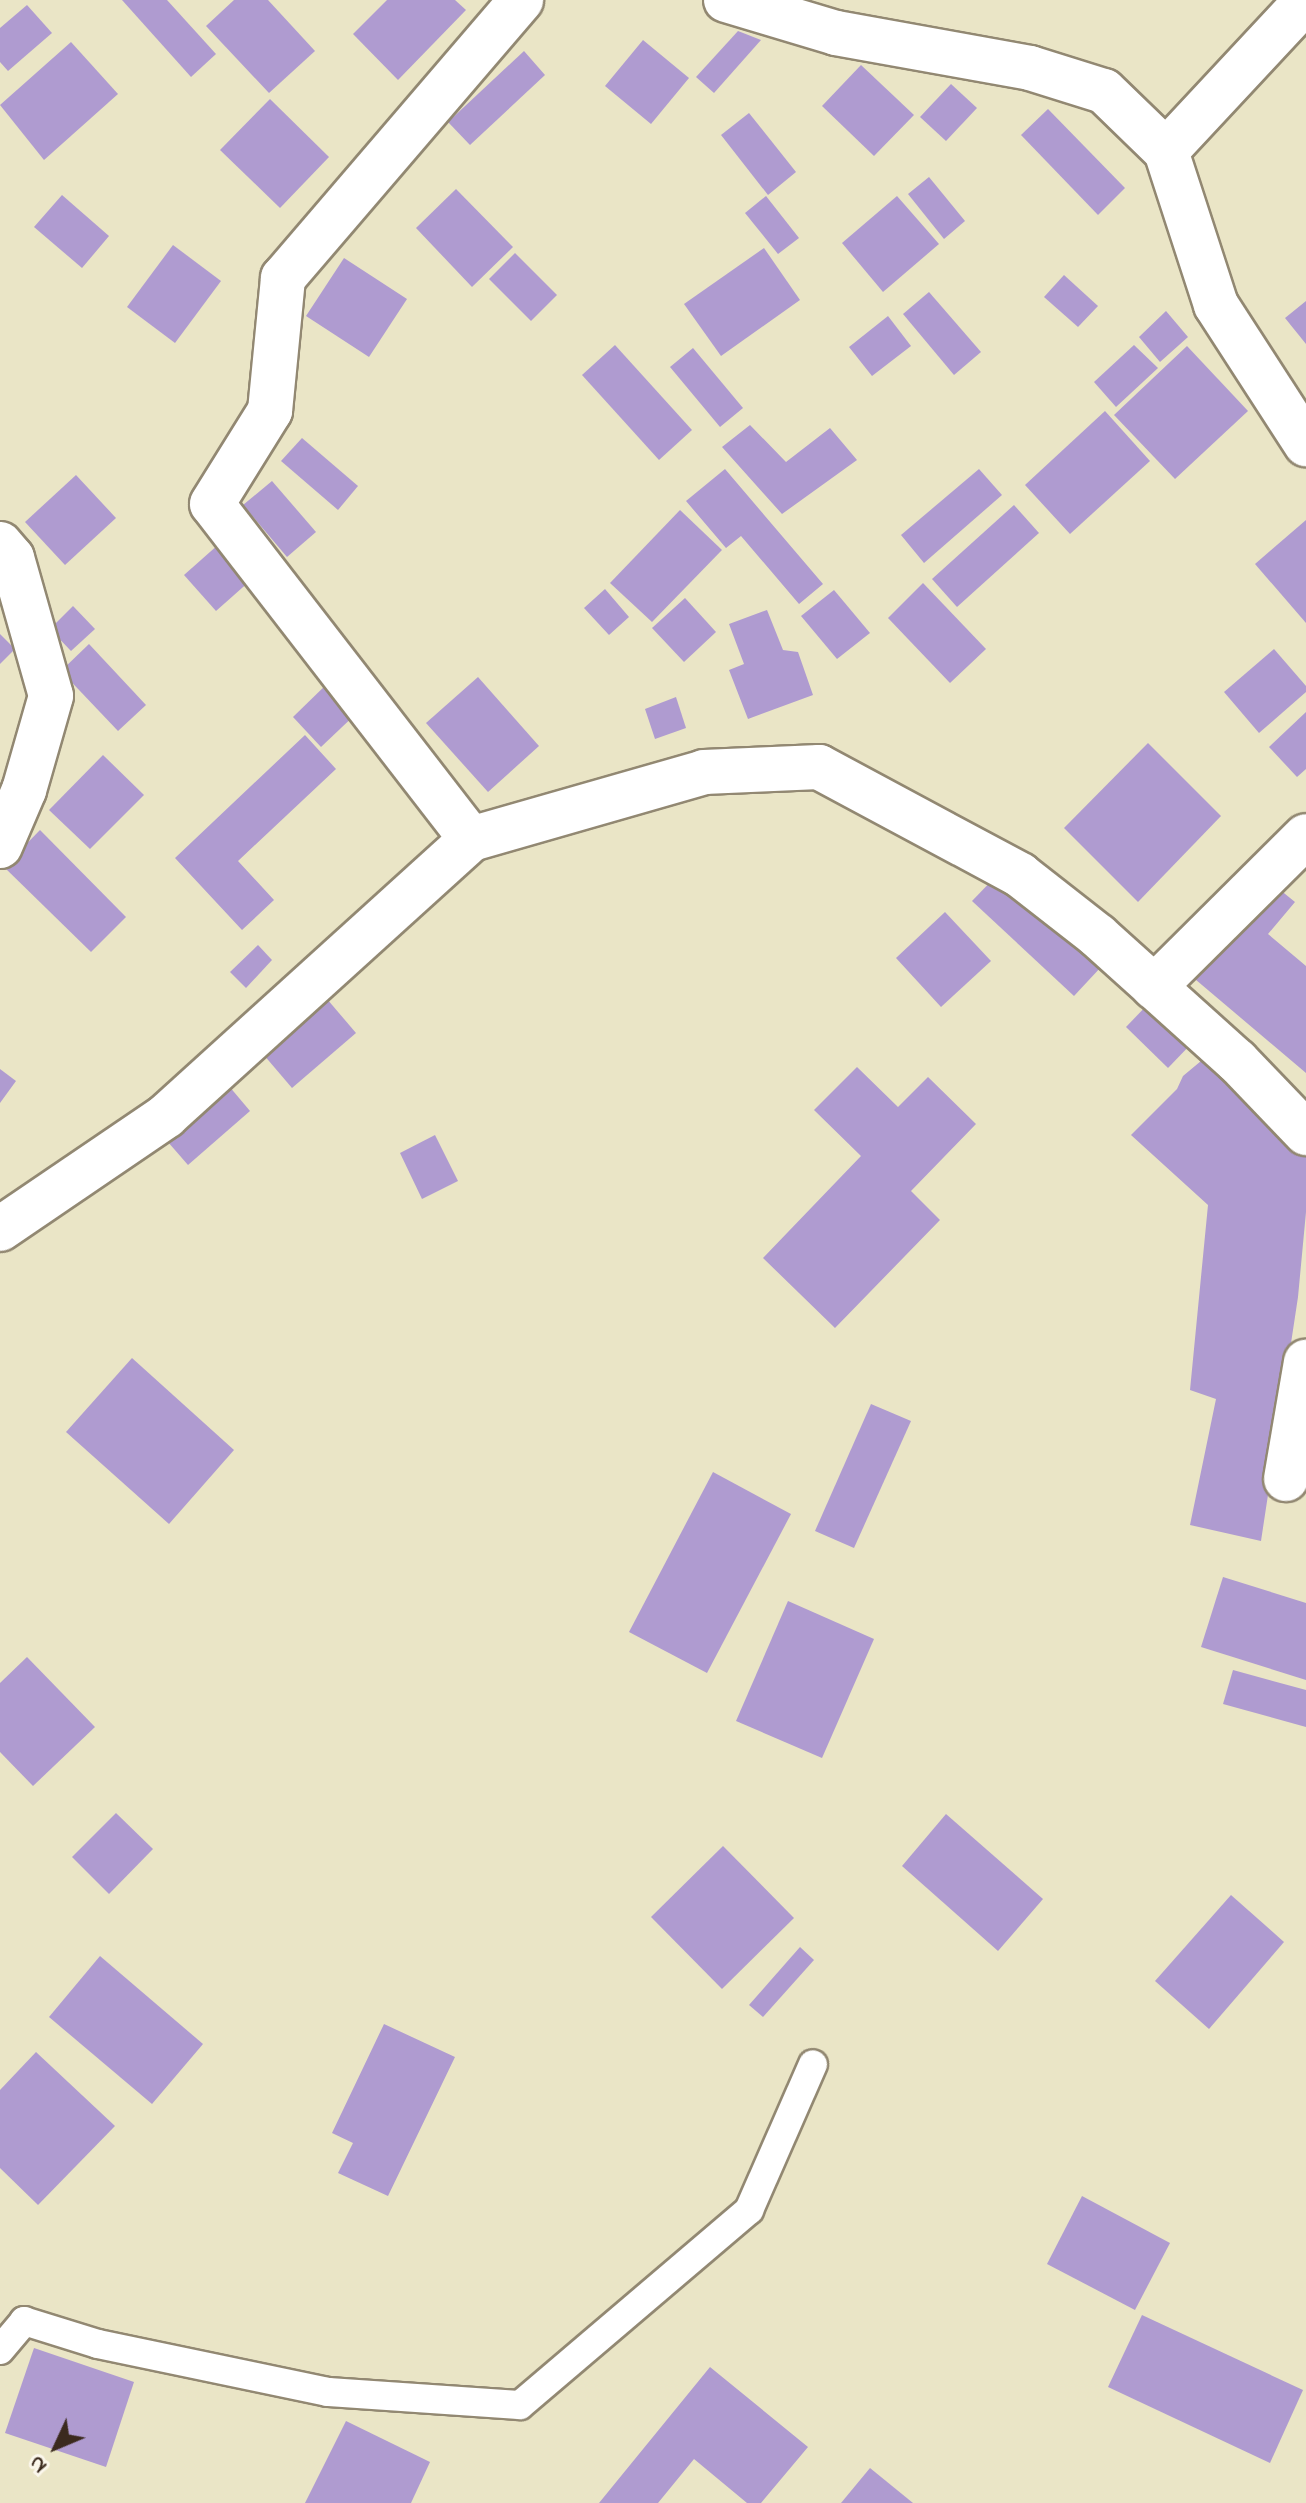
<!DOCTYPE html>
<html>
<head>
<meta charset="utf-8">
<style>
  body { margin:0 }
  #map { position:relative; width:1306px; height:2503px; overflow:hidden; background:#eae5c6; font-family:"Indie Flower",sans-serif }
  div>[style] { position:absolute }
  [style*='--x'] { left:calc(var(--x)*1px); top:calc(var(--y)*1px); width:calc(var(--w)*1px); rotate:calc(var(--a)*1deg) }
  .building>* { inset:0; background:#af9bd0 }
  .roads { filter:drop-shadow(2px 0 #928872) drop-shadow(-2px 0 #928872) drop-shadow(0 2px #928872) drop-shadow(0 -2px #928872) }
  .service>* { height:28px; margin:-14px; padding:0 14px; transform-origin:14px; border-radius:14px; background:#fff }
  .minor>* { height:44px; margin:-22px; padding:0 22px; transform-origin:22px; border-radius:22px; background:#fff }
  span { translate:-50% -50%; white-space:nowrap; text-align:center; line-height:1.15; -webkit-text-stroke:8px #fbf7ec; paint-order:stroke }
  .north { position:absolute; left:16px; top:2407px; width:80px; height:80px; -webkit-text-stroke:6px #fbf7ec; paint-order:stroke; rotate:226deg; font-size:22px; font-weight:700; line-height:32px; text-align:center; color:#3b2a1e }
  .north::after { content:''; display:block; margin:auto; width:28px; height:36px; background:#3b2a1e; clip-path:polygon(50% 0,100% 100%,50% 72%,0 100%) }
</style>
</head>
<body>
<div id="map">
  <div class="building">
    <i style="clip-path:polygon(122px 0,167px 0,216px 54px,191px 77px)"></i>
    <i style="clip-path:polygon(234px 0,268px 0,315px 51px,269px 93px,206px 26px)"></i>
    <i style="clip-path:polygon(387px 0,455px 0,466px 10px,398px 80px,353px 34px)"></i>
    <i style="clip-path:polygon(27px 5px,52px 33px,8px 71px,0 62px,0 28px)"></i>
    <i style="clip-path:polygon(738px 31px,761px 40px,714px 93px,696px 77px)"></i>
    <i style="clip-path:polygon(643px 40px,689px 78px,651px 124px,605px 86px)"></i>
    <i style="clip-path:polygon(71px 42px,118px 94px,44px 160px,0 105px)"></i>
    <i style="clip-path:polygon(524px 51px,545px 75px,470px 145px,448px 122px)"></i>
    <i style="clip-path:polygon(861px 65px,914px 115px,874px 156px,822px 106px)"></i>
    <i style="clip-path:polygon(951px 84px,977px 108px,946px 141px,920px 117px)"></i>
    <i style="clip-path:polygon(270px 99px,329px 157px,280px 208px,220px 150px)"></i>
    <i style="clip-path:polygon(1048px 109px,1125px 188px,1098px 215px,1021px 135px)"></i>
    <i style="clip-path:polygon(749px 113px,796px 172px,768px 195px,721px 135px)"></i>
    <i style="clip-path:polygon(929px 177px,965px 221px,944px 239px,908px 194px)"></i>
    <i style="clip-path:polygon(456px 189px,513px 247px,472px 287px,416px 228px)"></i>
    <i style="clip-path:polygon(62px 195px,109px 236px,82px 268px,34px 227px)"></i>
    <i style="clip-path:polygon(766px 196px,799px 238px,778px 254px,745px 213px)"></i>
    <i style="clip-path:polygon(897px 196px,939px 244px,883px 292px,842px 243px)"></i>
    <i style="clip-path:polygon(173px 245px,221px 281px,175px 343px,127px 307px)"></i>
    <i style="clip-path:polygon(764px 248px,800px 300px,721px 356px,684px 304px)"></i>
    <i style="clip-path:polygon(515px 253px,557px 295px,531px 321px,489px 279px)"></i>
    <i style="clip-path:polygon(344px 258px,407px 299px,369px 357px,306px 316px)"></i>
    <i style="clip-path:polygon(1064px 275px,1098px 306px,1078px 327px,1044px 297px)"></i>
    <i style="clip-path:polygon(929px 292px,981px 352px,954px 375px,903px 314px)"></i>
    <i style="clip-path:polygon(1306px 301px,1306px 344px,1285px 318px)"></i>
    <i style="clip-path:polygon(1166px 311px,1188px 337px,1160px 362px,1139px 337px)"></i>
    <i style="clip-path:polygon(888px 316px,911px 346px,872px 376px,849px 347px)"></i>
    <i style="clip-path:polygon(615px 345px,692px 430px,659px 460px,582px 375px)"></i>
    <i style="clip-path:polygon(1134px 345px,1158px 368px,1116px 407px,1094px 382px)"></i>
    <i style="clip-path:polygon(1187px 346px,1248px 411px,1175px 479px,1114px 415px)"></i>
    <i style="clip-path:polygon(693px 348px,743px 408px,720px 427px,670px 367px)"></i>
    <i style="clip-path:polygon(1105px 411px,1150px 461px,1070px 534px,1025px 485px)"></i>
    <i style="clip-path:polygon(750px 425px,786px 462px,830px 428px,857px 460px,782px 514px,722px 447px)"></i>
    <i style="clip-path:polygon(302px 438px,358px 486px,338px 510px,281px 461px)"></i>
    <i style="clip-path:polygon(725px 469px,823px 584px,799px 604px,741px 536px,726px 548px,686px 501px)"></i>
    <i style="clip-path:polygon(979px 469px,1002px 495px,924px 563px,901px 535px)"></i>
    <i style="clip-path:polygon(76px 475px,116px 518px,65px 565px,25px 522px)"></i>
    <i style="clip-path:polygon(272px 481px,316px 532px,287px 557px,243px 505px)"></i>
    <i style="clip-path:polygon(1014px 505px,1039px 533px,957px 607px,932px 579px)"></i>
    <i style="clip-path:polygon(680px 510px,722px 550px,652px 622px,610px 583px)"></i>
    <i style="clip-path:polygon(1306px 520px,1306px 623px,1255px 564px)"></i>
    <i style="clip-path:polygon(219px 544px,251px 580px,216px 611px,184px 575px)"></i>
    <i style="clip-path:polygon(923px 583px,986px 649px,950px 683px,888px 618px)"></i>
    <i style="clip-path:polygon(605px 589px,629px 617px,609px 635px,584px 608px)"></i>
    <i style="clip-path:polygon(834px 590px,870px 633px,837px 659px,801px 616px)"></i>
    <i style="clip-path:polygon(685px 598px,716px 632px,684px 662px,652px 628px)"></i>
    <i style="clip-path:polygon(73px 606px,95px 629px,71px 651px,50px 629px)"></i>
    <i style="clip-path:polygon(767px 610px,783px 650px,798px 652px,813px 695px,748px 719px,729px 670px,744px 664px,729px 624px)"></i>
    <i style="clip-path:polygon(0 634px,15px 649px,0 664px)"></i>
    <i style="clip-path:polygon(89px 644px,146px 705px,118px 731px,61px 671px)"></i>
    <i style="clip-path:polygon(1274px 649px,1306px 686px,1306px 692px,1259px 733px,1224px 692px)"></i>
    <i style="clip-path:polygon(478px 677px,539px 746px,488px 792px,426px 723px)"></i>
    <i style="clip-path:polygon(331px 680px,360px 710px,321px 747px,293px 717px)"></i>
    <i style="clip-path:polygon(676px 697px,686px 728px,655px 739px,645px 709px)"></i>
    <i style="clip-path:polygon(1306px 712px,1306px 769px,1297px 777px,1269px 747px)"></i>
    <i style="clip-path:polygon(305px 735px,336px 769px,238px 861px,274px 900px,242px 930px,175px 858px)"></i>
    <i style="clip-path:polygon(1148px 743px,1221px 816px,1138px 902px,1064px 828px)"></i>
    <i style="clip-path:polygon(103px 755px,144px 795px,90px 849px,49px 810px)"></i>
    <i style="clip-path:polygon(40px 830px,126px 917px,91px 952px,4px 867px)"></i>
    <i style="clip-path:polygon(1000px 872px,1101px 967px,1074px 996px,972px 901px)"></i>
    <i style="clip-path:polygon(1268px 880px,1295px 902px,1268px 934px,1306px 966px,1306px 1073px,1189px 974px)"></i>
    <i style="clip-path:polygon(945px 912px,991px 961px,941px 1007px,896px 958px)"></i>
    <i style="clip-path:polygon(258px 945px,272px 960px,246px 988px,230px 972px)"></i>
    <i style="clip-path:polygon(327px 999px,356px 1033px,292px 1088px,263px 1054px)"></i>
    <i style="clip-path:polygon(1151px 1001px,1193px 1042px,1168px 1068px,1126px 1027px)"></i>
    <i style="clip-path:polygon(1207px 1056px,1306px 1150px,1306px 1212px,1298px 1297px,1261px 1541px,1190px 1525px,1216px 1399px,1190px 1390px,1208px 1205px,1131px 1135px,1177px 1089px,1183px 1076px)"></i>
    <i style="clip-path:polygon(857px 1067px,898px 1107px,928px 1077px,976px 1124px,911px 1191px,940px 1220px,835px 1328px,763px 1258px,861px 1156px,814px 1110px)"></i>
    <i style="clip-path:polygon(0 1069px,16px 1081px,0 1103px)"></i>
    <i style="clip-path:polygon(223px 1079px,250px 1111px,188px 1165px,161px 1134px)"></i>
    <i style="clip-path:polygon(435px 1135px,458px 1181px,422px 1199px,400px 1153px)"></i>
    <i style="clip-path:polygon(132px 1358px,234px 1450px,169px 1524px,66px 1432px)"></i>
    <i style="clip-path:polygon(871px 1404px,911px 1421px,854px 1548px,815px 1531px)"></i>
    <i style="clip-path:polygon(713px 1472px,791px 1514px,707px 1673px,629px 1632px)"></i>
    <i style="clip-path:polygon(1223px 1577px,1306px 1603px,1306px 1680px,1201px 1647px)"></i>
    <i style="clip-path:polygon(788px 1601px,874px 1639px,822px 1758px,736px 1721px)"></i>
    <i style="clip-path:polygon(27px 1657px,95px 1727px,33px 1786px,0 1752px,0 1683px)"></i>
    <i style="clip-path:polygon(1233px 1670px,1306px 1690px,1306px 1727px,1223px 1704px)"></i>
    <i style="clip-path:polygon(116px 1813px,153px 1849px,109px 1894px,72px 1857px)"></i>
    <i style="clip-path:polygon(946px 1814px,1043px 1899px,998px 1951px,902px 1866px)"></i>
    <i style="clip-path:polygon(723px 1846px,794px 1918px,722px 1989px,651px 1917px)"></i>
    <i style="clip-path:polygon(1231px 1895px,1284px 1942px,1209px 2029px,1155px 1981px)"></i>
    <i style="clip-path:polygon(800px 1947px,814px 1960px,763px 2017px,749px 2005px)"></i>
    <i style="clip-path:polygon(100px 1956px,203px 2044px,152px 2104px,49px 2017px)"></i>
    <i style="clip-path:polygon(384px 2024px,455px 2057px,388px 2196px,338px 2173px,353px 2143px,332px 2133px)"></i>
    <i style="clip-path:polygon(36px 2052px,115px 2126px,38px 2205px,0 2168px,0 2090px)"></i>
    <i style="clip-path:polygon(1082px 2196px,1170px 2243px,1135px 2310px,1047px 2264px)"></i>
    <i style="clip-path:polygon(1142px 2315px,1303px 2390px,1270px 2463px,1108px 2387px)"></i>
    <i style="clip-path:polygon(34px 2348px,134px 2382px,106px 2467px,5px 2433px)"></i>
    <i style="clip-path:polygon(710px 2367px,808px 2447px,761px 2503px,747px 2503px,694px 2459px,658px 2503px,599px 2503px)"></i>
    <i style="clip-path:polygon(346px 2421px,430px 2462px,411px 2503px,305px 2503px)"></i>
    <i style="clip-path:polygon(870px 2468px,913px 2503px,841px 2503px)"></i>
  </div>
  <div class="roads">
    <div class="service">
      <i style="--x:0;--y:2350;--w:38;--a:-50"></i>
      <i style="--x:24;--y:2321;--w:77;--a:17.3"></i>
      <i style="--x:98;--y:2344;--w:235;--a:11.8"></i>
      <i style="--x:328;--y:2392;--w:192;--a:3.9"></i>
      <i style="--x:520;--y:2405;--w:301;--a:-40.4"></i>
      <i style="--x:749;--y:2210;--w:159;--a:-66.3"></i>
    </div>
    <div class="minor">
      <i style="--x:726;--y:0;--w:115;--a:16.7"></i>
      <i style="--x:836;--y:33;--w:197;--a:10.2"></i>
      <i style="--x:1030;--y:68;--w:77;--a:17.3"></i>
      <i style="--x:1104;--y:91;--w:86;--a:44.1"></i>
      <i style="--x:1166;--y:151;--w:162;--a:72"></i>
      <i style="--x:1216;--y:305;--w:166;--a:57.1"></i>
      <i style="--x:1166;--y:151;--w:205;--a:-47"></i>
      <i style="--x:0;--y:544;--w:18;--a:49"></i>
      <i style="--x:12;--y:558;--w:143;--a:74.2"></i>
      <i style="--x:51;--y:696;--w:98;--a:106"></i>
      <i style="--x:24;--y:790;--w:61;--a:113.2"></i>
      <i style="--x:471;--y:839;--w:423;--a:-127.7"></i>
      <i style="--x:212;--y:504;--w:110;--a:-58.1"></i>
      <i style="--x:270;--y:411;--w:134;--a:-84.4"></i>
      <i style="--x:283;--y:278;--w:366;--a:-49.4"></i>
      <i style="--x:1154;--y:987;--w:214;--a:-44.8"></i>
      <i style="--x:0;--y:1229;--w:201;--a:-34.2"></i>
      <i style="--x:166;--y:1116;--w:412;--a:-42.2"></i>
      <i style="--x:471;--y:839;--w:242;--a:-16"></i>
      <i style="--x:704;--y:772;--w:115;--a:-2.5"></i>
      <i style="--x:819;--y:767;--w:228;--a:28.2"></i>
      <i style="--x:1020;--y:875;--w:99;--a:38"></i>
      <i style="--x:1098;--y:936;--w:187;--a:42"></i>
      <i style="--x:1237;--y:1061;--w:100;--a:46.2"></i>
      <i style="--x:1286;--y:1479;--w:119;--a:-80.3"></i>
    </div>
  </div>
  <div class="north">N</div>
</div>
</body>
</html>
